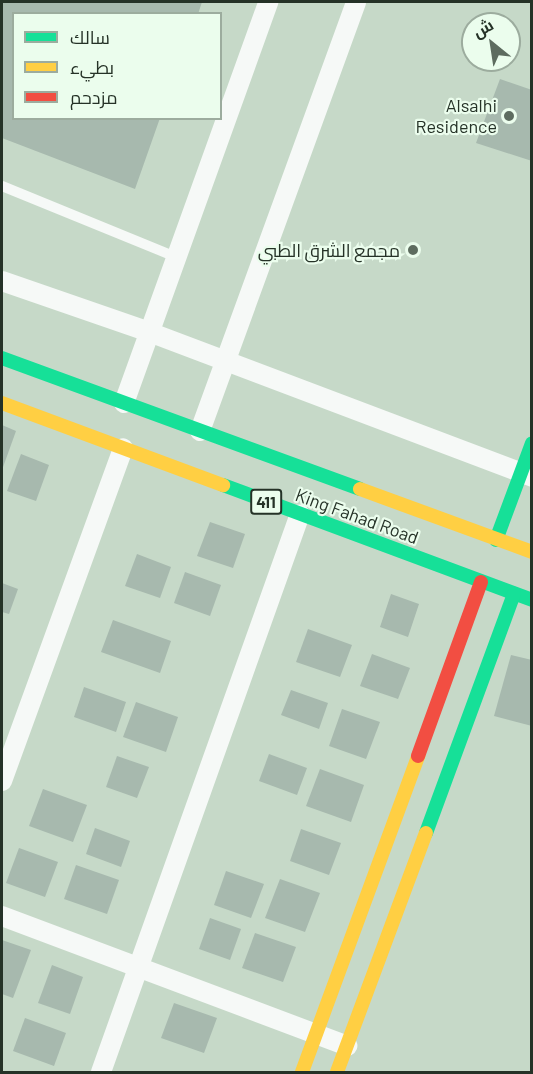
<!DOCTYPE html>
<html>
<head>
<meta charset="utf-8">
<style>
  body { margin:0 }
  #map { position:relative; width:533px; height:1074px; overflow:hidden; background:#c6d9c8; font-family:Barlow,Cairo,sans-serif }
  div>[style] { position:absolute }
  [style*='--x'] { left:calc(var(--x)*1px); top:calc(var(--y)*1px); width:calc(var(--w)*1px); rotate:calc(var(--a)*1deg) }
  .building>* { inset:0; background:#a7b9ae }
  .lane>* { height:10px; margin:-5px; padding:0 5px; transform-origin:5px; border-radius:5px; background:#f6f9f7 }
  .street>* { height:20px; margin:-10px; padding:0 10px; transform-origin:10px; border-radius:10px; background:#f6f9f7 }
  .fast>* { height:14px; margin:-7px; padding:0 7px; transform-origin:7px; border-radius:7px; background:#16e098 }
  .slow>* { height:14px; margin:-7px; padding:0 7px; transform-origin:7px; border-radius:7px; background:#ffcf43 }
  .jam>* { height:14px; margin:-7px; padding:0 7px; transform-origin:7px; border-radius:7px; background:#f24e42 }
  .dots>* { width:16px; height:16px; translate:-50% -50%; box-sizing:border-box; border:3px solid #ebfded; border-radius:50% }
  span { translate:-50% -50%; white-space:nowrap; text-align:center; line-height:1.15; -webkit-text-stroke:4.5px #ebfded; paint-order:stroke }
  .shield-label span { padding:2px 4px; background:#ebfded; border:2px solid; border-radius:4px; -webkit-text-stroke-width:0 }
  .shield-label { font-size:16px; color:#253227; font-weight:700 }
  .poi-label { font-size:18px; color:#253227 }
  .right { translate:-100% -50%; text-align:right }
  .street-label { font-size:18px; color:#253227 }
  .frame { position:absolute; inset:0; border:3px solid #253227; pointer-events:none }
  .legend { position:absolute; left:12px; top:12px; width:210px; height:108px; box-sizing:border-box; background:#ebfded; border:2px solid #9cac9e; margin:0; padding:8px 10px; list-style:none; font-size:18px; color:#253227 }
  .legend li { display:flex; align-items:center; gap:12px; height:30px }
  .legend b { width:30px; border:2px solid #9cac9e }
  .north { position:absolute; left:461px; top:12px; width:60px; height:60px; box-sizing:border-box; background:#ebfded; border:2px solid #9cac9e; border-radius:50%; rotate:330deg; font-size:16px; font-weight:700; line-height:24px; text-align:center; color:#253227 }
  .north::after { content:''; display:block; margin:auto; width:21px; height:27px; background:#5d6c5f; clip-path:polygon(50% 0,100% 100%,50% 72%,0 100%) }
</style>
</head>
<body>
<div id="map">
  <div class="building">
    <i style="clip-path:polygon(2px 2px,202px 2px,198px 14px,14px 14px,14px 118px,160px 118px,135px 189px,2px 138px)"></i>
    <i style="clip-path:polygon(500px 79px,532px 90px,532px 161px,476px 143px)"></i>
    <i style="clip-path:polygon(2px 425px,16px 431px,2px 470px)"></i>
    <i style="clip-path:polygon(21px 454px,49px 465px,36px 501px,7px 491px)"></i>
    <i style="clip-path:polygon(210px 522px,245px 534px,233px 568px,197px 556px)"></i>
    <i style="clip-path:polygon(137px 554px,171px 567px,160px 598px,125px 586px)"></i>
    <i style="clip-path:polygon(185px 572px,221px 585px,210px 616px,174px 603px)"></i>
    <i style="clip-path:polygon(2px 583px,18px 589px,9px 614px,2px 612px)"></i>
    <i style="clip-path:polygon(391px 594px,419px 604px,408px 637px,380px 627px)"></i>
    <i style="clip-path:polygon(113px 620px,171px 641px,160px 673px,101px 652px)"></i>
    <i style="clip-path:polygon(308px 629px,352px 645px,340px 677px,296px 662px)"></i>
    <i style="clip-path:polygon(372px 654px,410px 668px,398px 699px,360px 686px)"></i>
    <i style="clip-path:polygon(511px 655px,532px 660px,532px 726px,494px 716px)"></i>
    <i style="clip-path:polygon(84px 687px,126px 702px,116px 732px,74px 717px)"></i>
    <i style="clip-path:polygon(291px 690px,328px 703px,319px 729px,281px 715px)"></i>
    <i style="clip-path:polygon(136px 702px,178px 717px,166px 752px,123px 737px)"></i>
    <i style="clip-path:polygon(342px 709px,380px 722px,366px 759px,329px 746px)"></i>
    <i style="clip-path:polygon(269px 754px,307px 768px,297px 795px,259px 781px)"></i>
    <i style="clip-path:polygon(117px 756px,149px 767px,137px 798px,106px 787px)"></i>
    <i style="clip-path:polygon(320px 769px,364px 785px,351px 822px,306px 806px)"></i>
    <i style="clip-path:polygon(43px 789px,87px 805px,73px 842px,29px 826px)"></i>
    <i style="clip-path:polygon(95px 828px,130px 841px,121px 867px,86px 854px)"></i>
    <i style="clip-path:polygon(301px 829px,341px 843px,329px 875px,290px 861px)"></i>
    <i style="clip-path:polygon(19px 848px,58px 862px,45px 897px,6px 883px)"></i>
    <i style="clip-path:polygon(76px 865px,119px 880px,107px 914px,64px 899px)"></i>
    <i style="clip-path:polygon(226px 871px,264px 884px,251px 918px,214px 905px)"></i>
    <i style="clip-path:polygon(280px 879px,320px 893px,305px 932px,265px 918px)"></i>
    <i style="clip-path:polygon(210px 918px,241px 929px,230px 960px,199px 949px)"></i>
    <i style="clip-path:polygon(255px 933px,296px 947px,283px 982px,242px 968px)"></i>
    <i style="clip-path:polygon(2px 940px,31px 950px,13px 998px,2px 994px)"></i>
    <i style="clip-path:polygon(52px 965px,83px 977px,70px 1014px,38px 1003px)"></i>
    <i style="clip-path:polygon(174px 1003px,217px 1018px,204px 1053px,161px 1038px)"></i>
    <i style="clip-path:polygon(25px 1018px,66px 1033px,54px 1066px,13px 1051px)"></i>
  </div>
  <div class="lane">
    <i style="--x:2;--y:186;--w:188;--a:22.2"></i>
  </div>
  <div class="street">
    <i style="--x:2;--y:281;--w:156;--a:19.1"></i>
    <i style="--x:149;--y:332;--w:410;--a:20.7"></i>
    <i style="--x:124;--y:403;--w:426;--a:-70.2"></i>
    <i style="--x:200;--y:431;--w:456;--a:-70"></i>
    <i style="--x:2;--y:781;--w:354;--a:-70"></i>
    <i style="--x:2;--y:916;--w:369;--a:20.6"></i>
    <i style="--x:101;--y:1072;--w:592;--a:-70.37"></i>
  </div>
  <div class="fast">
    <i style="--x:2;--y:358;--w:381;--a:20.1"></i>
    <i style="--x:223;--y:485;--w:330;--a:20.4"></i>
    <i style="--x:496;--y:540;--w:103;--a:-69.6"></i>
    <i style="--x:426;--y:833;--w:255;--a:-69.8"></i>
  </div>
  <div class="slow">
    <i style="--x:2;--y:403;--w:236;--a:20.4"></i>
    <i style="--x:360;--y:489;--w:183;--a:20.1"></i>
    <i style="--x:302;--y:1072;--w:337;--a:-69.8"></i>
    <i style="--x:337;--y:1072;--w:255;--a:-69.6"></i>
  </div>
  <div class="jam">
    <i style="--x:418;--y:756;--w:185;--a:-70.1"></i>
  </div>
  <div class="dots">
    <i style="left:509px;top:116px;background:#5d6c5f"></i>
    <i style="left:413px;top:250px;background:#5d6c5f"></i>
  </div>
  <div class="shield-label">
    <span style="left:266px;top:502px">411</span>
  </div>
  <div class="poi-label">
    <span class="right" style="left:497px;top:116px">Alsalhi<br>Residence</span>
    <span class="right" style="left:400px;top:250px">مجمع الشرق الطبي</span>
  </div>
  <div class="street-label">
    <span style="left:357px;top:516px;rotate:20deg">King Fahad Road</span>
  </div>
  <div class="frame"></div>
  <ul class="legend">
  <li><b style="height:8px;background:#16e098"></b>سالك</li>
  <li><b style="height:8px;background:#ffcf43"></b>بطيء</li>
  <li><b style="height:8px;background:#f24e42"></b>مزدحم</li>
  </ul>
  <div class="north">ش</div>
</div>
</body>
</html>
